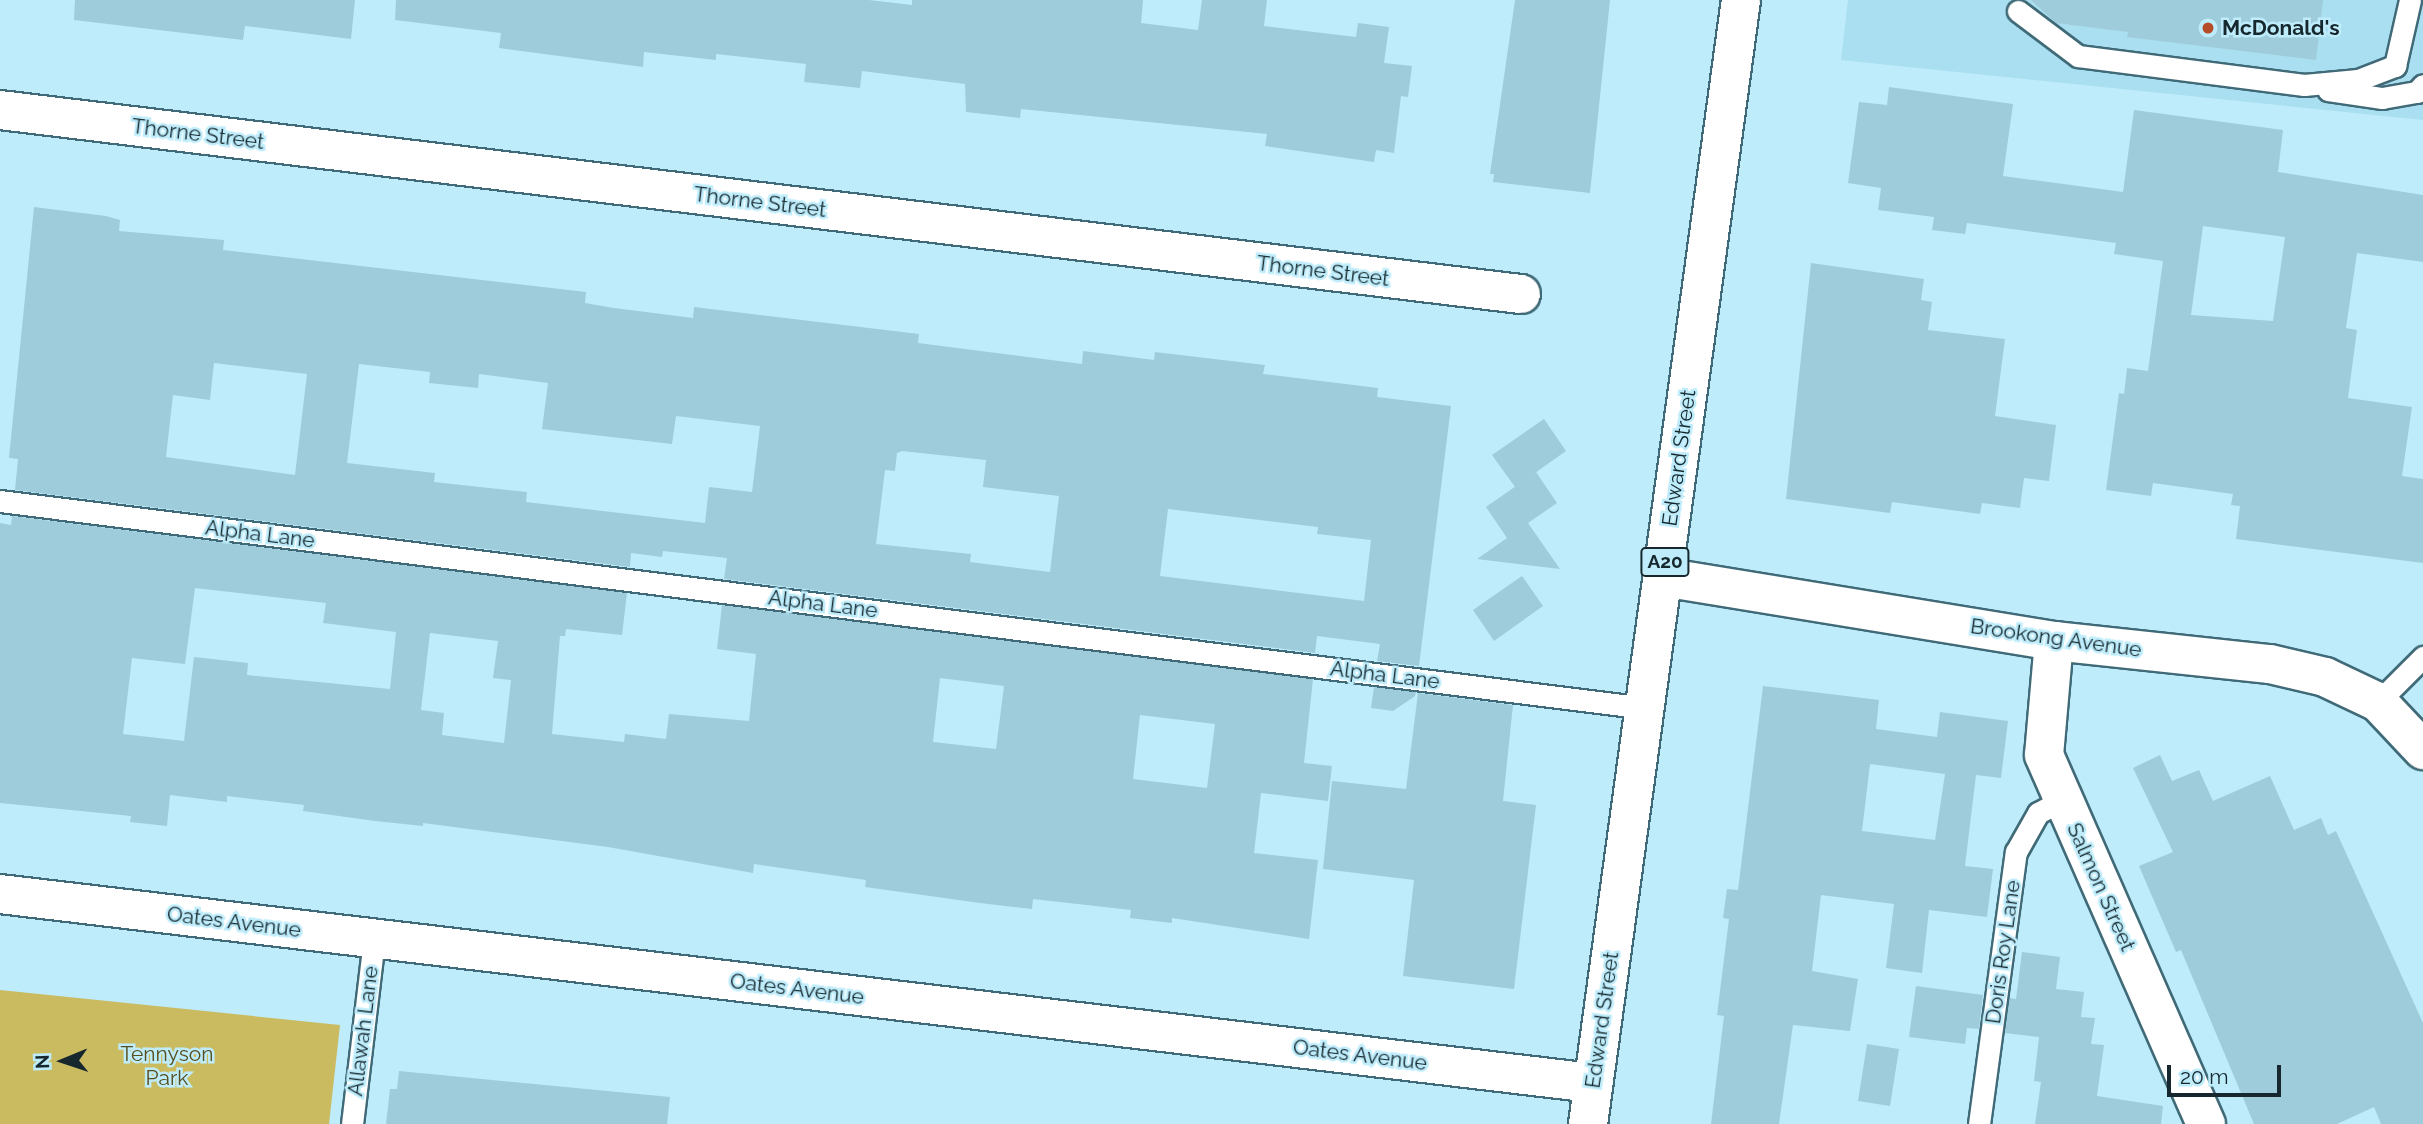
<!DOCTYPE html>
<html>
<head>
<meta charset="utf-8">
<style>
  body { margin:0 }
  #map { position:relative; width:2423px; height:1124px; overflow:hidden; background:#beecfb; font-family:Raleway,sans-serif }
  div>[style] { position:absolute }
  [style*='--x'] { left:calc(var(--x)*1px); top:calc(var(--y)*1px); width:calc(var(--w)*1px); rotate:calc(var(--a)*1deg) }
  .built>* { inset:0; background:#a9dff0 }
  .green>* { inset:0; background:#caba60 }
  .building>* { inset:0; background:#9fccda }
  .roads { filter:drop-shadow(2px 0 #406a77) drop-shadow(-2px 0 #406a77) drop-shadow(0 2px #406a77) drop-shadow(0 -2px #406a77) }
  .service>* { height:21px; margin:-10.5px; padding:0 10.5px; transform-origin:10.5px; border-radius:10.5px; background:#fff }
  .minor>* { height:38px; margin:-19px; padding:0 19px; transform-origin:19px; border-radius:19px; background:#fff }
  .trunk>* { height:38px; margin:-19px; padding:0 19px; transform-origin:19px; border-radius:19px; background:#fff }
  .dots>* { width:19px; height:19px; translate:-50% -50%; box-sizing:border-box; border:4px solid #beecfb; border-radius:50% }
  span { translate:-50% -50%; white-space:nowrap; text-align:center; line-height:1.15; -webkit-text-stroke:5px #beecfb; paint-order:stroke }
  .shield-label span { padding:2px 5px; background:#beecfb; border:2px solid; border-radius:5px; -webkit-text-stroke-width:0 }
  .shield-label { font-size:19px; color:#16282e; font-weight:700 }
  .poi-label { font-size:21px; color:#16282e; font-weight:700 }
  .left { translate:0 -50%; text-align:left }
  .street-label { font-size:21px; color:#16282e }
  .park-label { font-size:21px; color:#574e1e }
  .north { position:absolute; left:28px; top:1026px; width:70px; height:70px; -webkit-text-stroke:5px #beecfb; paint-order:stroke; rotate:268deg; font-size:19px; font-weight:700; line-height:28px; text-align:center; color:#16282e }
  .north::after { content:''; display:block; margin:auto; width:24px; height:32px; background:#16282e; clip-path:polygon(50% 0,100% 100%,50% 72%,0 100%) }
  .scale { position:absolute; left:2167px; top:1065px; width:114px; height:32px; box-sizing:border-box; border:4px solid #16282e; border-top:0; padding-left:9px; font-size:21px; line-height:24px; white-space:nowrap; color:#16282e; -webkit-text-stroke:5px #beecfb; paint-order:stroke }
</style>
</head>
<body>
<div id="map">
  <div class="built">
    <i style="clip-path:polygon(1848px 0,2423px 0,2423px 120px,1841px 60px)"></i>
  </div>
  <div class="green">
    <i style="clip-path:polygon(0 990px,340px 1025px,329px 1124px,0 1124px)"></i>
  </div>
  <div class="building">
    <i style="clip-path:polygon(75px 0,355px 0,351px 39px,245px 26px,243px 40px,74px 20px)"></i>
    <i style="clip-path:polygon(396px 0,869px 0,912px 5px,912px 0,1143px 0,1141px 23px,1198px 30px,1202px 0,1267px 0,1264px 26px,1356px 37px,1358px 23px,1389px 27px,1384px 63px,1412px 66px,1408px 97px,1401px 96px,1394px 153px,1376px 150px,1374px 162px,1265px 146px,1267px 134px,1021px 109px,1020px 118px,966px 112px,965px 84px,862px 71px,860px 88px,804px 82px,806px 64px,716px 54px,716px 60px,644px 52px,643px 67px,499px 48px,501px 33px,395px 20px)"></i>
    <i style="clip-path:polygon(1515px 0,1610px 0,1590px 193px,1493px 182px,1494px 174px,1490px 174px)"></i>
    <i style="clip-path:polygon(2031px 0,2323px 0,2316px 60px,2127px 37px,2128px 32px,2056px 23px)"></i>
    <i style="clip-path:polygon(evenodd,1889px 87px,2013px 104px,2003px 176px,2123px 192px,2134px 110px,2283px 130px,2278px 172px,2423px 195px,2423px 262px,2357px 253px,2346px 328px,2357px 330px,2348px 398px,2412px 407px,2402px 476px,2423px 479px,2423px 563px,2236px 539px,2240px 506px,2231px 505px,2233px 494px,2153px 483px,2151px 496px,2106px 490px,2119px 393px,2124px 394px,2127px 368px,2148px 371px,2163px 261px,2114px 254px,2116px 243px,1967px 223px,1965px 234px,1932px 230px,1934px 217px,1878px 210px,1881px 188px,1848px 183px,1859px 102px,1887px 105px,1889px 87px,2203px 226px,2285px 237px,2273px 321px,2191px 315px,2203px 226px)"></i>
    <i style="clip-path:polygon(evenodd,34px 207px,106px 216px,120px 220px,119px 231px,224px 240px,223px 250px,586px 292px,585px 303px,614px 308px,693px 318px,694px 307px,802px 320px,919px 334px,918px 343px,1082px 364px,1083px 351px,1154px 360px,1155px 352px,1265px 365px,1263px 374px,1378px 388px,1377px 397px,1451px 406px,1419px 666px,1377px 661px,1380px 644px,1317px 636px,1315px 653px,724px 579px,727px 558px,663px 551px,662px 557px,631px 553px,630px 567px,15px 490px,18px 459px,9px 458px,34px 207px,214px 363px,307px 374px,295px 475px,166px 457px,173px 395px,210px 400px,214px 363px,34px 207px,359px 364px,430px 372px,429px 383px,478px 388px,479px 374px,548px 383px,542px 429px,672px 444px,676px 416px,760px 426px,752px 492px,709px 487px,705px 523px,526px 502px,527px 492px,434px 482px,435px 473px,347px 463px,359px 364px,34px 207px,902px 451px,986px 460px,983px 487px,1059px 496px,1050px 572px,970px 562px,971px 554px,876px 544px,885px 470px,895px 471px,897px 453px,902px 451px,34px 207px,1168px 509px,1318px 527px,1317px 534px,1371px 540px,1364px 601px,1160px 576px,1168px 509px)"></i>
    <i style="clip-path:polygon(1811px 263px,1924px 279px,1921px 300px,1932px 302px,1928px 330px,2005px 339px,1995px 416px,2056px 425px,2049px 481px,2024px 478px,2020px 508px,1982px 503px,1980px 514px,1892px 502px,1890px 513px,1786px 499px)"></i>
    <i style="clip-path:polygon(1544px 419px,1566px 451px,1515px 487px,1492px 455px)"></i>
    <i style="clip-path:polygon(1536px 472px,1557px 503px,1528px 523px,1560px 569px,1477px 559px,1507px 538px,1486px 507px)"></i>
    <i style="clip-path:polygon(evenodd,12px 516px,627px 593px,622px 635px,566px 629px,565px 636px,560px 636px,552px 734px,624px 742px,625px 734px,666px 739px,669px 714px,749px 721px,756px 654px,717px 649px,722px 605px,1313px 679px,1304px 763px,1332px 766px,1328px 801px,1261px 793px,1254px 853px,1318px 860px,1309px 939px,1172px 918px,1172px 923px,1130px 918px,1131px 910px,1033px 899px,1032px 909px,980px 903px,865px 887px,866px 880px,754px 864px,753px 873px,608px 847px,423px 823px,423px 826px,375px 821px,303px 811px,304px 805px,227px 796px,227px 802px,170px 795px,167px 826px,130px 822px,131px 816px,0 803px,0 523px,11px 525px,12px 516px,195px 588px,326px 603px,323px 623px,396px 632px,390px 689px,247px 675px,248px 663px,194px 657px,184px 741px,123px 734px,132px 658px,185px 664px,195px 588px,12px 516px,430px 633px,498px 641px,493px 678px,511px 680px,504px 743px,442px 735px,444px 713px,421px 710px,430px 633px,12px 516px,940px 678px,1004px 686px,996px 749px,933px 742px,940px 678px,12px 516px,1140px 715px,1215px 724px,1207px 788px,1133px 779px,1140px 715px)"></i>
    <i style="clip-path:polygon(1522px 576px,1543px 606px,1494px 641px,1473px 610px)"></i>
    <i style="clip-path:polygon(evenodd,1763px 686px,1879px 700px,1876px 729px,1937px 737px,1940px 712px,2008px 721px,2001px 778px,1976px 775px,1965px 866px,1993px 869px,1987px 917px,1929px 910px,1922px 973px,1886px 968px,1894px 904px,1821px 895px,1812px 971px,1858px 979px,1850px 1031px,1793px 1025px,1779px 1124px,1711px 1124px,1724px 1016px,1717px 1015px,1729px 919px,1723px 918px,1727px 889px,1738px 890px,1763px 686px,1870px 764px,1945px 774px,1935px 840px,1862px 831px,1870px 764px)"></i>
    <i style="clip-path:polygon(1374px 687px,1416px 692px,1415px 696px,1393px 711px,1371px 708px)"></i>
    <i style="clip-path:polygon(1418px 693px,1513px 705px,1503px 801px,1536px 805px,1514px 989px,1403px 976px,1414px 880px,1323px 869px,1332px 781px,1406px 789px)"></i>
    <i style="clip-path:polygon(2160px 755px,2172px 781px,2199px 770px,2213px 801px,2270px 776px,2294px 830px,2321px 818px,2328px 835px,2336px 831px,2423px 1023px,2423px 1124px,2381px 1124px,2374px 1107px,2337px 1124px,2254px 1124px,2181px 950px,2176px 952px,2139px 866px,2173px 852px,2133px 768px)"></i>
    <i style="clip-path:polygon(2022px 952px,2060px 957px,2056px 989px,2084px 992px,2081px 1017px,2095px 1018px,2091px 1044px,2104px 1045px,2097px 1096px,2163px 1106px,2161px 1124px,2035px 1124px,2041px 1082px,2034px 1081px,2039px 1037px,2005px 1033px,2009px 998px,2016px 999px)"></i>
    <i style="clip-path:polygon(1916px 986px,1983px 995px,1979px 1029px,1967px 1028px,1965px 1044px,1909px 1037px)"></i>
    <i style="clip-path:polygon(1867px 1044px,1899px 1049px,1890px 1106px,1858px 1101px)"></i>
    <i style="clip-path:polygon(399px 1071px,670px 1097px,667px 1124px,386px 1124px,390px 1089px,397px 1089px)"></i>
  </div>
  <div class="roads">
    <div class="service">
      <i style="--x:2018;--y:11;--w:75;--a:36.9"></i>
      <i style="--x:2078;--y:56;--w:228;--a:7.3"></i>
      <i style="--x:2304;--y:85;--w:54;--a:-5.3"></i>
      <i style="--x:2358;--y:80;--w:40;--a:-21"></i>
      <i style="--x:2395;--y:66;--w:68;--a:-77.2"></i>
      <i style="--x:2328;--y:90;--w:55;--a:8.4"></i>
      <i style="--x:2382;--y:98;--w:36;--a:-10"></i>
      <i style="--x:2417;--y:92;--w:9;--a:-49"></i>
      <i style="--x:0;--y:501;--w:1659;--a:7.17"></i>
      <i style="--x:2378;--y:702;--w:64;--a:-45"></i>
      <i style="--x:352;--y:1124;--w:186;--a:-83.2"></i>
      <i style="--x:1979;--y:1124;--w:275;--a:-82.3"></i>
      <i style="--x:2016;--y:852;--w:45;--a:-60.6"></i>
      <i style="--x:2038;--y:813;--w:27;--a:-28"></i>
    </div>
    <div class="minor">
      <i style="--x:0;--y:110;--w:1532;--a:6.9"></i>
      <i style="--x:1663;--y:577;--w:396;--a:9.3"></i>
      <i style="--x:2054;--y:641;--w:217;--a:6.1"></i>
      <i style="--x:2270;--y:664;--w:57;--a:13.3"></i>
      <i style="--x:2325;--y:677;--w:59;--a:25.3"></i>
      <i style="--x:2378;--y:702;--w:66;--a:46.8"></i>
      <i style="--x:2054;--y:641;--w:114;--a:95"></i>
      <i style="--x:2044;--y:755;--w:403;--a:66.3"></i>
      <i style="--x:0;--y:894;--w:1604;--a:6.77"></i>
    </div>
    <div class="trunk">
      <i style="--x:1588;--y:1124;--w:1134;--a:-82.25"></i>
    </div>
  </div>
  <div class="dots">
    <i style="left:2208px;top:28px;background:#b54e28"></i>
  </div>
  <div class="shield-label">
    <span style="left:1665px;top:562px">A20</span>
  </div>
  <div class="poi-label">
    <span class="left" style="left:2222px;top:28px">McDonald's</span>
  </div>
  <div class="street-label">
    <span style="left:198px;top:134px;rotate:7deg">Thorne Street</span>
    <span style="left:760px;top:202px;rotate:7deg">Thorne Street</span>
    <span style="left:1323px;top:271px;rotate:7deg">Thorne Street</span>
    <span style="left:1679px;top:458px;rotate:-82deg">Edward Street</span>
    <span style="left:260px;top:534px;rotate:7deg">Alpha Lane</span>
    <span style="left:823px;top:604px;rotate:7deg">Alpha Lane</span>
    <span style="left:2056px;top:638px;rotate:8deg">Brookong Avenue</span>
    <span style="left:1385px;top:675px;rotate:7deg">Alpha Lane</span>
    <span style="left:2101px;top:887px;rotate:66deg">Salmon Street</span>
    <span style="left:234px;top:922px;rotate:7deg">Oates Avenue</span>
    <span style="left:2003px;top:952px;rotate:-82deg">Doris Roy Lane</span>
    <span style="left:797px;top:989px;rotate:7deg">Oates Avenue</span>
    <span style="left:1602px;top:1020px;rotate:-82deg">Edward Street</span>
    <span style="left:363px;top:1031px;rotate:-83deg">Allawah Lane</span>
    <span style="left:1360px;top:1055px;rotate:7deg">Oates Avenue</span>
  </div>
  <div class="park-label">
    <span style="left:167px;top:1066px">Tennyson<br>Park</span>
  </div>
  <div class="north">N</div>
  <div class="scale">20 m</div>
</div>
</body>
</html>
